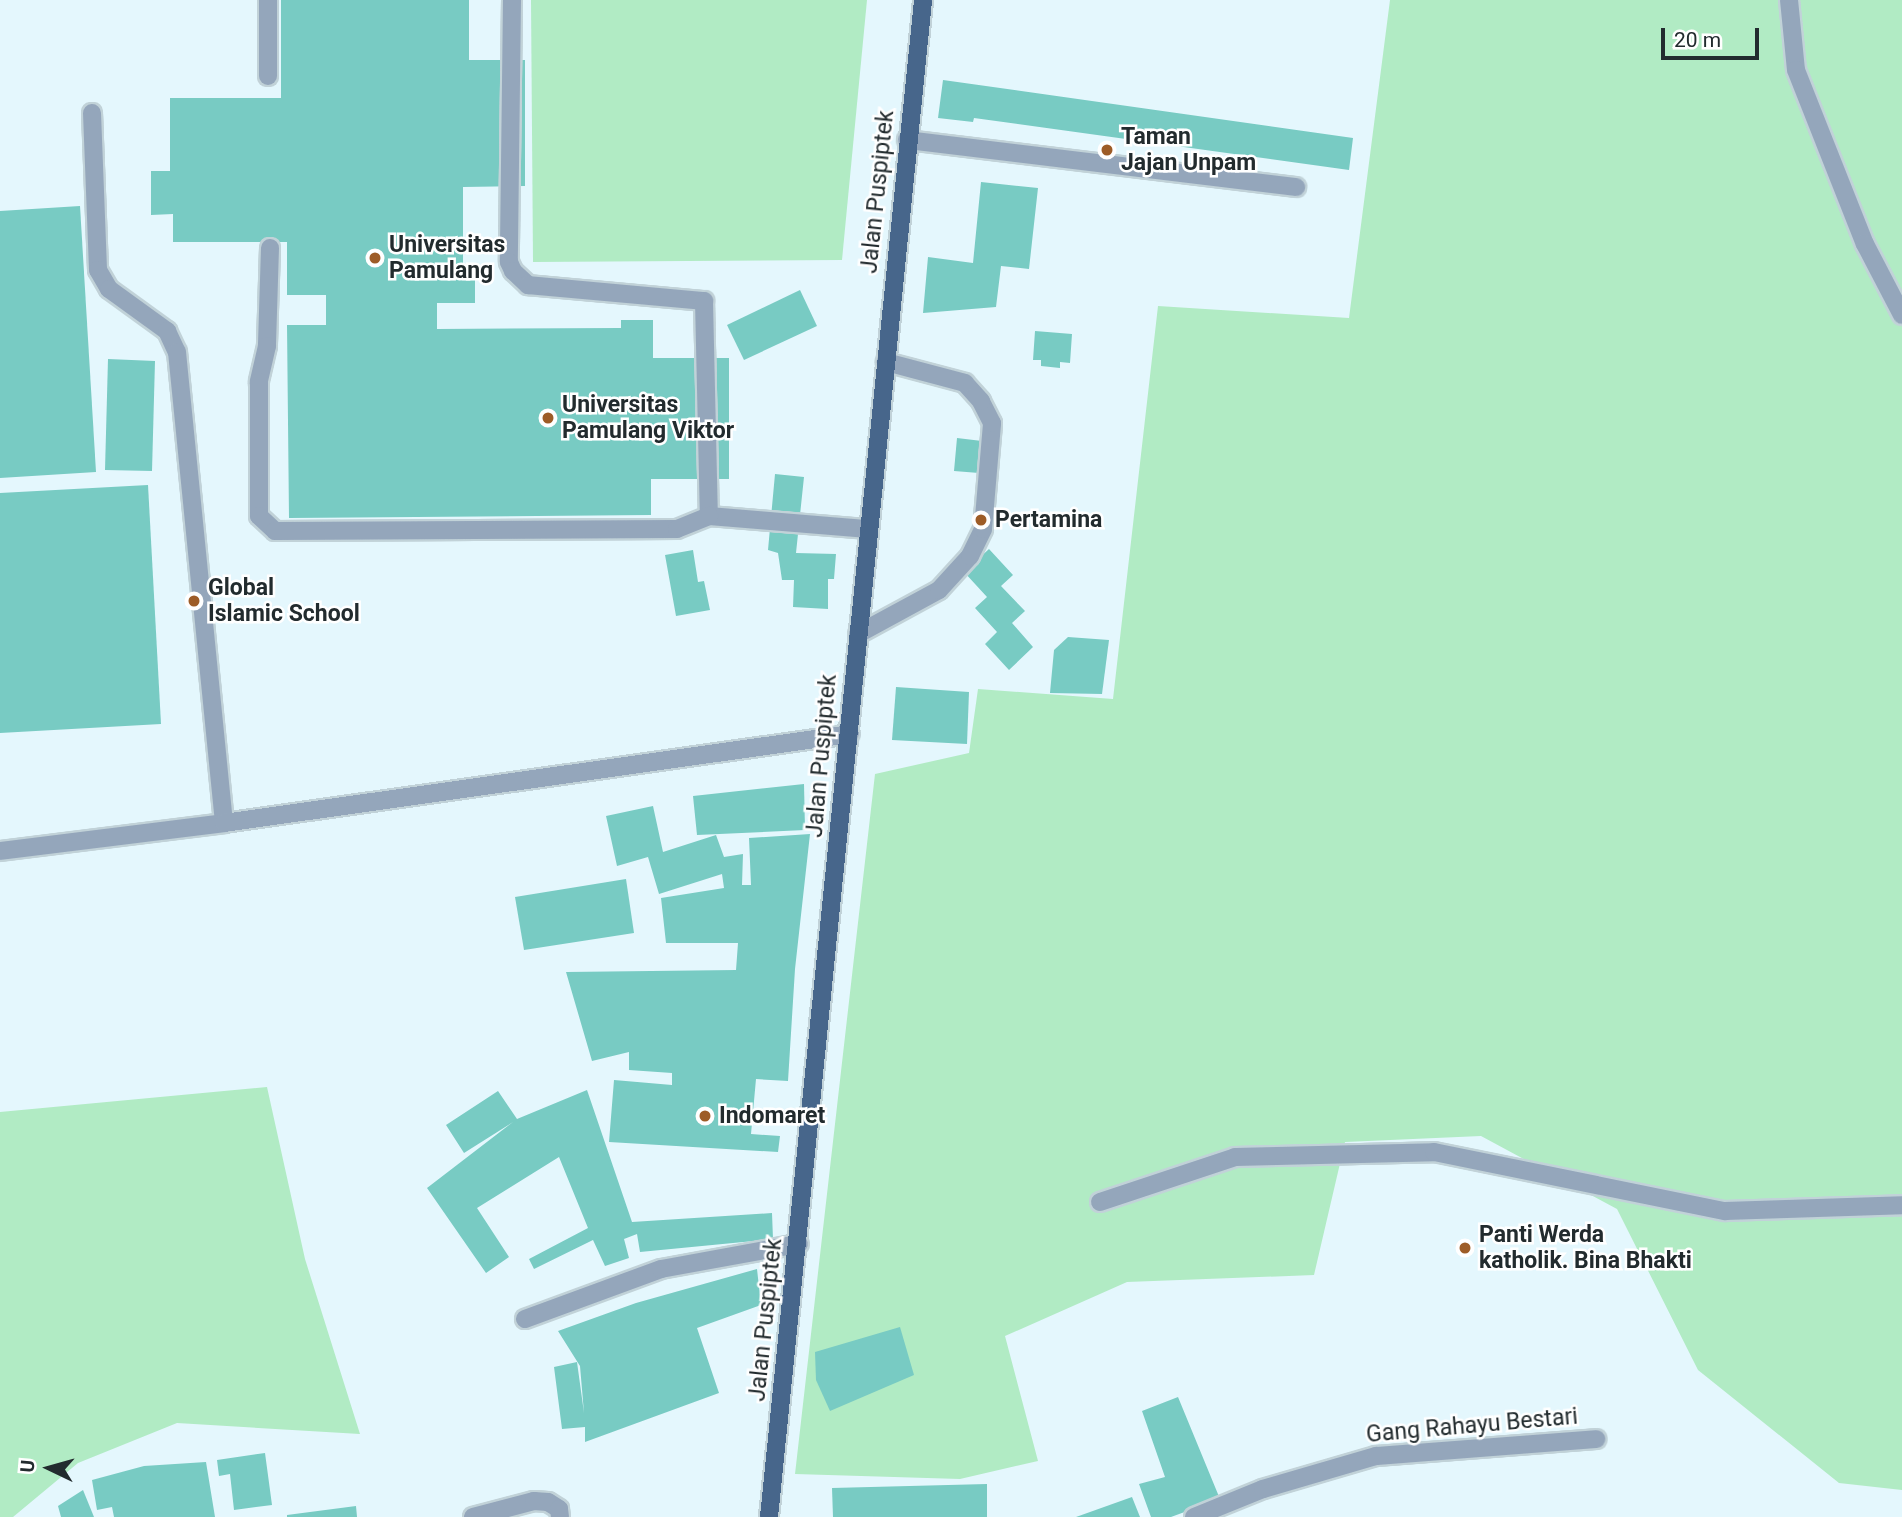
<!DOCTYPE html>
<html>
<head>
<meta charset="utf-8">
<style>
  body { margin:0 }
  #map { position:relative; width:1902px; height:1517px; overflow:hidden; background:#e4f7fd; font-family:Roboto,sans-serif }
  div>[style] { position:absolute }
  [style*='--x'] { left:calc(var(--x)*1px); top:calc(var(--y)*1px); width:calc(var(--w)*1px); rotate:calc(var(--a)*1deg) }
  .green>* { inset:0; background:#b1ebc4 }
  .building>* { inset:0; background:#78cbc3 }
  .roads { filter:drop-shadow(2px 0 #c1d2d8) drop-shadow(-2px 0 #c1d2d8) drop-shadow(0 2px #c1d2d8) drop-shadow(0 -2px #c1d2d8) }
  .lane>* { height:18px; margin:-9px; padding:0 9px; transform-origin:9px; border-radius:9px; background:#94a6bb }
  .street>* { height:18px; margin:-9px; padding:0 9px; transform-origin:9px; border-radius:9px; background:#94a6bb }
  .primary>* { height:18px; margin:-9px; padding:0 9px; transform-origin:9px; border-radius:9px; background:#47668b }
  .dots>* { width:19px; height:19px; translate:-50% -50%; box-sizing:border-box; border:4px solid #fff; border-radius:50% }
  span { translate:-50% -50%; white-space:nowrap; text-align:center; line-height:1.15; -webkit-text-stroke:5px #fff; paint-order:stroke }
  .poi-label { font-size:23px; color:#222b2e; font-weight:700 }
  .left { translate:0 -50%; text-align:left }
  .street-label { font-size:23px; color:#222b2e }
  .north { position:absolute; left:14px; top:1433px; width:70px; height:70px; -webkit-text-stroke:5px #fff; paint-order:stroke; rotate:275deg; font-size:19px; font-weight:700; line-height:28px; text-align:center; color:#222b2e }
  .north::after { content:''; display:block; margin:auto; width:24px; height:32px; background:#222b2e; clip-path:polygon(50% 0,100% 100%,50% 72%,0 100%) }
  .scale { position:absolute; left:1661px; top:28px; width:98px; height:32px; box-sizing:border-box; border:4px solid #222b2e; border-top:0; padding-left:9px; font-size:21px; line-height:24px; white-space:nowrap; color:#222b2e; -webkit-text-stroke:5px #fff; paint-order:stroke }
</style>
</head>
<body>
<div id="map">
  <div class="green">
    <i style="clip-path:polygon(531px 0,867px 0,842px 260px,533px 262px)"></i>
    <i style="clip-path:polygon(1390px 0,1902px 0,1902px 1490px,1839px 1483px,1698px 1370px,1617px 1209px,1481px 1136px,1345px 1142px,1314px 1275px,1127px 1282px,1005px 1336px,1038px 1461px,960px 1479px,795px 1474px,875px 774px,969px 753px,978px 689px,1113px 699px,1158px 306px,1349px 318px)"></i>
    <i style="clip-path:polygon(267px 1087px,305px 1259px,360px 1434px,177px 1423px,78px 1463px,13px 1517px,0 1517px,0 1112px)"></i>
  </div>
  <div class="building">
    <i style="clip-path:polygon(281px 0,469px 0,469px 60px,525px 60px,525px 186px,463px 187px,463px 273px,475px 273px,475px 303px,437px 303px,437px 329px,621px 328px,621px 320px,653px 320px,653px 358px,729px 358px,729px 479px,651px 479px,651px 515px,289px 518px,287px 325px,326px 325px,326px 295px,287px 295px,287px 242px,173px 242px,173px 214px,151px 215px,151px 171px,170px 171px,170px 98px,281px 98px)"></i>
    <i style="clip-path:polygon(943px 80px,1353px 138px,1349px 170px,974px 118px,973px 122px,938px 118px)"></i>
    <i style="clip-path:polygon(981px 182px,1038px 188px,1029px 269px,1001px 266px,996px 307px,923px 313px,928px 257px,973px 263px)"></i>
    <i style="clip-path:polygon(80px 206px,96px 472px,0 478px,0 211px)"></i>
    <i style="clip-path:polygon(800px 290px,817px 326px,744px 360px,727px 325px)"></i>
    <i style="clip-path:polygon(1035px 331px,1072px 334px,1070px 363px,1060px 362px,1060px 368px,1041px 366px,1041px 360px,1033px 360px)"></i>
    <i style="clip-path:polygon(108px 359px,155px 361px,152px 471px,105px 470px)"></i>
    <i style="clip-path:polygon(957px 438px,982px 441px,979px 473px,954px 471px)"></i>
    <i style="clip-path:polygon(775px 474px,804px 477px,796px 553px,836px 554px,834px 579px,828px 579px,828px 609px,793px 607px,794px 580px,782px 580px,778px 553px,768px 550px)"></i>
    <i style="clip-path:polygon(148px 485px,161px 724px,0 733px,0 493px)"></i>
    <i style="clip-path:polygon(989px 549px,1013px 575px,1001px 586px,1025px 611px,1012px 623px,1033px 647px,1009px 670px,985px 644px,997px 632px,975px 608px,987px 597px,964px 572px)"></i>
    <i style="clip-path:polygon(693px 550px,698px 582px,704px 581px,710px 610px,676px 616px,665px 555px)"></i>
    <i style="clip-path:polygon(1068px 637px,1109px 640px,1102px 694px,1050px 693px,1054px 650px)"></i>
    <i style="clip-path:polygon(896px 687px,969px 692px,967px 744px,892px 740px)"></i>
    <i style="clip-path:polygon(804px 784px,805px 830px,697px 835px,693px 796px)"></i>
    <i style="clip-path:polygon(653px 806px,663px 852px,716px 835px,724px 857px,743px 854px,742px 885px,751px 885px,749px 838px,810px 834px,795px 969px,788px 1081px,756px 1079px,751px 1134px,780px 1136px,778px 1152px,609px 1142px,614px 1080px,672px 1085px,672px 1073px,629px 1070px,629px 1052px,592px 1061px,566px 972px,736px 970px,738px 943px,666px 943px,661px 898px,724px 888px,722px 874px,659px 894px,648px 857px,617px 866px,606px 816px)"></i>
    <i style="clip-path:polygon(626px 879px,634px 933px,524px 950px,515px 897px)"></i>
    <i style="clip-path:polygon(587px 1090px,632px 1222px,772px 1213px,773px 1239px,640px 1252px,637px 1234px,624px 1239px,629px 1258px,605px 1266px,593px 1240px,534px 1269px,529px 1259px,588px 1228px,559px 1157px,477px 1208px,509px 1257px,486px 1273px,427px 1188px,513px 1122px,464px 1153px,446px 1125px,498px 1091px,517px 1119px)"></i>
    <i style="clip-path:polygon(757px 1269px,761px 1305px,697px 1328px,719px 1393px,585px 1442px,585px 1427px,562px 1429px,554px 1367px,577px 1362px,584px 1413px,580px 1366px,558px 1331px,636px 1303px)"></i>
    <i style="clip-path:polygon(900px 1327px,914px 1375px,830px 1411px,816px 1380px,815px 1352px)"></i>
    <i style="clip-path:polygon(1178px 1397px,1220px 1499px,1171px 1517px,1151px 1517px,1139px 1484px,1165px 1477px,1142px 1411px)"></i>
    <i style="clip-path:polygon(265px 1453px,272px 1505px,234px 1510px,230px 1474px,219px 1476px,217px 1460px)"></i>
    <i style="clip-path:polygon(206px 1462px,215px 1517px,114px 1517px,112px 1507px,97px 1510px,92px 1480px,144px 1466px)"></i>
    <i style="clip-path:polygon(987px 1484px,987px 1517px,833px 1517px,832px 1488px)"></i>
    <i style="clip-path:polygon(83px 1490px,94px 1517px,61px 1517px,58px 1506px)"></i>
    <i style="clip-path:polygon(1132px 1497px,1140px 1517px,1076px 1517px)"></i>
    <i style="clip-path:polygon(356px 1506px,357px 1517px,287px 1517px,287px 1515px)"></i>
  </div>
  <div class="roads">
    <div class="lane">
      <i style="--x:512;--y:0;--w:262;--a:90.7"></i>
      <i style="--x:509;--y:262;--w:10;--a:66"></i>
      <i style="--x:513;--y:271;--w:21;--a:43"></i>
      <i style="--x:528;--y:285;--w:177;--a:5.2"></i>
      <i style="--x:704;--y:301;--w:215;--a:88.7"></i>
      <i style="--x:709;--y:516;--w:160;--a:4.7"></i>
      <i style="--x:1789;--y:0;--w:70;--a:84.3"></i>
      <i style="--x:1796;--y:70;--w:187;--a:68.4"></i>
      <i style="--x:1865;--y:244;--w:80;--a:62.5"></i>
      <i style="--x:268;--y:76;--w:76;--a:-90"></i>
      <i style="--x:92;--y:113;--w:157;--a:87.8"></i>
      <i style="--x:98;--y:270;--w:22;--a:60"></i>
      <i style="--x:109;--y:289;--w:72;--a:35.9"></i>
      <i style="--x:167;--y:331;--w:23;--a:65"></i>
      <i style="--x:177;--y:352;--w:473;--a:84.3"></i>
      <i style="--x:907;--y:140;--w:392;--a:6.9"></i>
      <i style="--x:270;--y:248;--w:98;--a:91.8"></i>
      <i style="--x:267;--y:346;--w:37;--a:103"></i>
      <i style="--x:259;--y:382;--w:134;--a:90"></i>
      <i style="--x:259;--y:516;--w:22;--a:43"></i>
      <i style="--x:275;--y:531;--w:402;--a:-0.3"></i>
      <i style="--x:677;--y:529;--w:35;--a:-22"></i>
      <i style="--x:858;--y:634;--w:92;--a:-28.5"></i>
      <i style="--x:939;--y:590;--w:46;--a:-47.6"></i>
      <i style="--x:970;--y:556;--w:30;--a:-64"></i>
      <i style="--x:983;--y:529;--w:106;--a:-85.1"></i>
      <i style="--x:992;--y:423;--w:25;--a:-117"></i>
      <i style="--x:981;--y:401;--w:24;--a:-132"></i>
      <i style="--x:965;--y:383;--w:82;--a:-165.1"></i>
      <i style="--x:0;--y:851;--w:226;--a:-7.1"></i>
      <i style="--x:224;--y:823;--w:632;--a:-8.09"></i>
      <i style="--x:1100;--y:1202;--w:142;--a:-18.4"></i>
      <i style="--x:1235;--y:1157;--w:199;--a:-1.4"></i>
      <i style="--x:1434;--y:1152;--w:297;--a:11.5"></i>
      <i style="--x:1725;--y:1211;--w:177;--a:-1.9"></i>
      <i style="--x:525;--y:1319;--w:145;--a:-20.2"></i>
      <i style="--x:661;--y:1269;--w:140;--a:-10.3"></i>
      <i style="--x:473;--y:1517;--w:63;--a:-14.7"></i>
      <i style="--x:534;--y:1501;--w:14;--a:4"></i>
      <i style="--x:548;--y:1502;--w:13;--a:32"></i>
      <i style="--x:559;--y:1509;--w:8;--a:83"></i>
    </div>
    <div class="street">
      <i style="--x:1194;--y:1517;--w:74;--a:-22.1"></i>
      <i style="--x:1263;--y:1489;--w:118;--a:-16.3"></i>
      <i style="--x:1376;--y:1456;--w:221;--a:-4.4"></i>
    </div>
    <div class="primary">
      <i style="--x:769;--y:1517;--w:1525;--a:-84.2"></i>
    </div>
  </div>
  <div class="dots">
    <i style="left:1107px;top:150px;background:#9d5c27"></i>
    <i style="left:375px;top:258px;background:#9d5c27"></i>
    <i style="left:548px;top:418px;background:#9d5c27"></i>
    <i style="left:981px;top:520px;background:#9d5c27"></i>
    <i style="left:194px;top:601px;background:#9d5c27"></i>
    <i style="left:705px;top:1116px;background:#9d5c27"></i>
    <i style="left:1465px;top:1248px;background:#9d5c27"></i>
  </div>
  <div class="poi-label">
    <span class="left" style="left:1121px;top:150px">Taman<br>Jajan Unpam</span>
    <span class="left" style="left:389px;top:258px">Universitas<br>Pamulang</span>
    <span class="left" style="left:562px;top:418px">Universitas<br>Pamulang Viktor</span>
    <span class="left" style="left:995px;top:520px">Pertamina</span>
    <span class="left" style="left:208px;top:601px">Global<br>Islamic School</span>
    <span class="left" style="left:719px;top:1116px">Indomaret</span>
    <span class="left" style="left:1479px;top:1248px">Panti Werda<br>katholik. Bina Bhakti</span>
  </div>
  <div class="street-label">
    <span style="left:878px;top:192px;rotate:-84deg">Jalan Puspiptek</span>
    <span style="left:822px;top:756px;rotate:-85deg">Jalan Puspiptek</span>
    <span style="left:766px;top:1320px;rotate:-84deg">Jalan Puspiptek</span>
    <span style="left:1472px;top:1426px;rotate:-5deg">Gang Rahayu Bestari</span>
  </div>
  <div class="north">U</div>
  <div class="scale">20 m</div>
</div>
</body>
</html>
